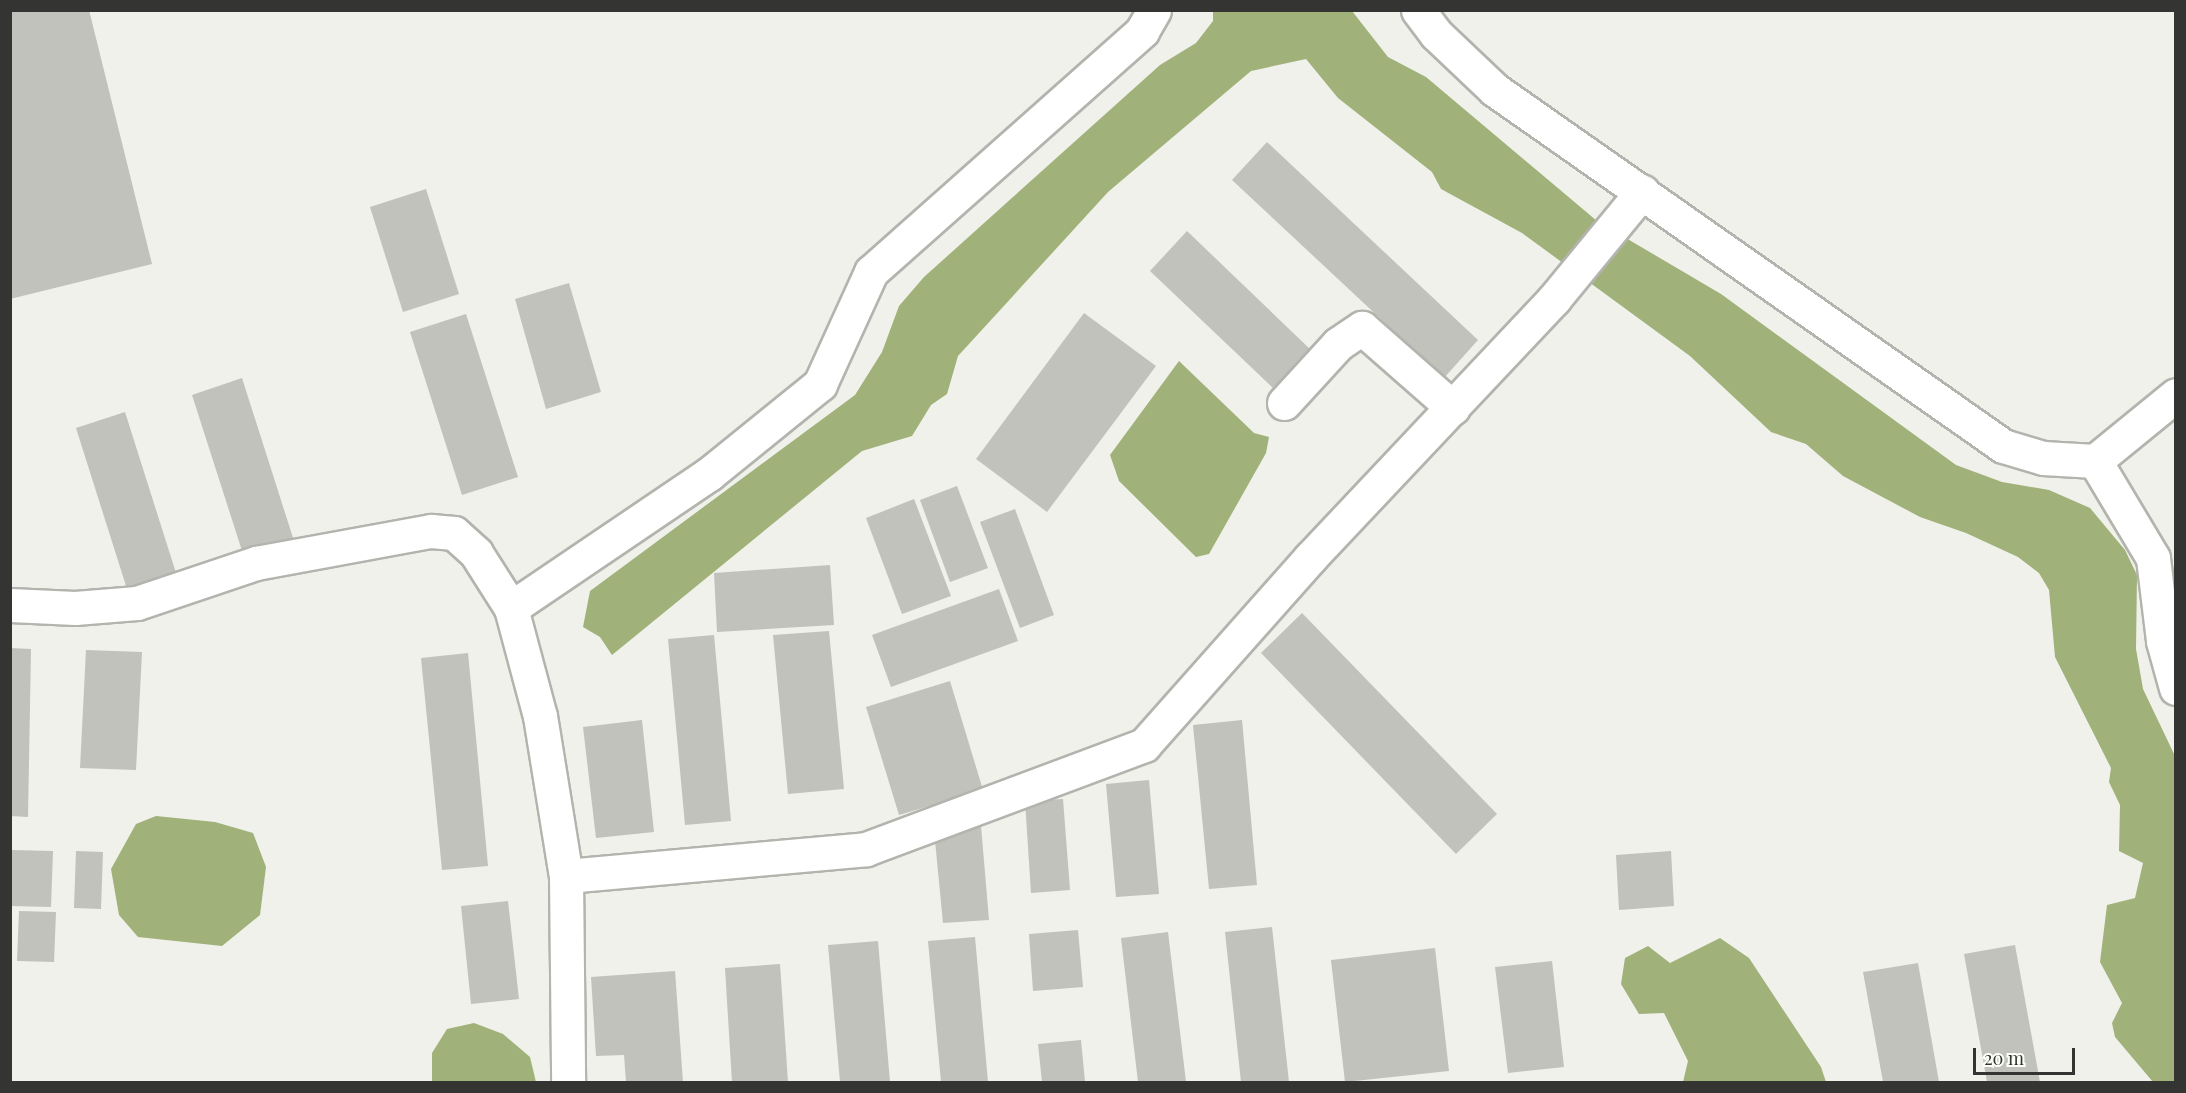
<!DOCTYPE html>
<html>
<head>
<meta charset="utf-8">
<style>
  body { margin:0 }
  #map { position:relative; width:2186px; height:1093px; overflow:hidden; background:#eff1ea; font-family:"Playfair Display",serif }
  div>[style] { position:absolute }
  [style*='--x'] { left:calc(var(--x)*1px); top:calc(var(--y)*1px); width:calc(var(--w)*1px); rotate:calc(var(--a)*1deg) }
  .water>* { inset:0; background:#a0b179 }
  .building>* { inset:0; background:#c0c2bb }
  .roads { filter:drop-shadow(2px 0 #b2b4ad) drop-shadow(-2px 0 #b2b4ad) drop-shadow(0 2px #b2b4ad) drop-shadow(0 -2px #b2b4ad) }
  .minor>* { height:33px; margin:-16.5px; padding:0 16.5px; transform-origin:16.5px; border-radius:16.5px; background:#fff }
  span { translate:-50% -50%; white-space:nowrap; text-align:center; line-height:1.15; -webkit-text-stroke:5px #fcfff8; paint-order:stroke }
  .frame { position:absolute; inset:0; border:12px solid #343532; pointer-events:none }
  .scale { position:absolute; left:1973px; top:1048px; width:102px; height:27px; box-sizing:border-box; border:3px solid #343532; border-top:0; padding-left:8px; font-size:18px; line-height:21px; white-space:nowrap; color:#343532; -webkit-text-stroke:4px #fcfff8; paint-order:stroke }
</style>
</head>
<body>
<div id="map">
  <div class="water">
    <i style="clip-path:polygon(1213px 11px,1352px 11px,1388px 57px,1426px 77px,1597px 221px,1721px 294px,1956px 465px,2002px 482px,2049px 490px,2090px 508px,2125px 550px,2137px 575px,2136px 649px,2143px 689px,2175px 756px,2175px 1082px,2153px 1082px,2115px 1037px,2112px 1023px,2122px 1003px,2100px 962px,2107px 905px,2135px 898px,2143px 863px,2119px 851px,2120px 805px,2109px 782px,2111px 768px,2055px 657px,2049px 590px,2039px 573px,2018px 557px,1966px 533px,1920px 517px,1843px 476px,1806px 444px,1771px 432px,1690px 356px,1522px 233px,1441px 189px,1432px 172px,1338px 98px,1306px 59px,1251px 71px,1108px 192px,958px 356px,947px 394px,931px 405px,912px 436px,862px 451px,612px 655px,600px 637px,583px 627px,590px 591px,855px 395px,882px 352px,899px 306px,924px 277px,1160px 65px,1196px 43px,1213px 21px)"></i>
    <i style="clip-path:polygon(1179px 361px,1254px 433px,1269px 437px,1266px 453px,1209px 554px,1196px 557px,1119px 481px,1110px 455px)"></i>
    <i style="clip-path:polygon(156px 816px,215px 822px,253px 833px,266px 867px,260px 915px,222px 946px,138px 937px,119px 915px,111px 869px,136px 824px)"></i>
    <i style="clip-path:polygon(1720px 938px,1749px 958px,1821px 1067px,1826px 1082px,1683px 1082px,1688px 1061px,1664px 1013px,1639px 1014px,1621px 984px,1625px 958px,1648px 946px,1670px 963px)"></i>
    <i style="clip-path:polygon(474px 1023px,503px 1034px,530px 1057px,536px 1082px,432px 1082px,432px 1053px,447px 1029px)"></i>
  </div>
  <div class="building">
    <i style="clip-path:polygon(10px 10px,89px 10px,152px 264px,10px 299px)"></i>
    <i style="clip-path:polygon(1267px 142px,1478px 340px,1444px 378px,1232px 180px)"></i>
    <i style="clip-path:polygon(426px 189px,459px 294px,403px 312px,370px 207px)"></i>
    <i style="clip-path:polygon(1187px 231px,1311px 350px,1274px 389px,1150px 271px)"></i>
    <i style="clip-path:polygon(569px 283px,601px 392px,546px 409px,515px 299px)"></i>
    <i style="clip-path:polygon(1084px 313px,1156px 366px,1047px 512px,976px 459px)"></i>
    <i style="clip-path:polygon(466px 314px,518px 477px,462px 495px,410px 332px)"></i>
    <i style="clip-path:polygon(242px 378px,294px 541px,244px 557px,192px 395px)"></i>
    <i style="clip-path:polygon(125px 412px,176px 573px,127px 589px,76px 428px)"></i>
    <i style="clip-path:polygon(957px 486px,988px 568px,950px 582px,920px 500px)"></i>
    <i style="clip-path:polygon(914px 499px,951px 596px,902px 614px,866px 518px)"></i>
    <i style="clip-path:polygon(1015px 509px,1054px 615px,1020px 628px,980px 522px)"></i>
    <i style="clip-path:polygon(830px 565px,834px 625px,717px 632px,714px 573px)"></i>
    <i style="clip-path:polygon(999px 589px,1018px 641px,891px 687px,872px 635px)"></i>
    <i style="clip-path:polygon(1302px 613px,1497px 814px,1456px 854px,1261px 653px)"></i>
    <i style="clip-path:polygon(829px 631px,844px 789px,788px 794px,773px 635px)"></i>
    <i style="clip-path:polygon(714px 635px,731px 821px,685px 825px,668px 639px)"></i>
    <i style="clip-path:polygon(10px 648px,31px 649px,28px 817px,10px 816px)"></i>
    <i style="clip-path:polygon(86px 650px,142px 652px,136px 770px,80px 768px)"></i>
    <i style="clip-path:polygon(468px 653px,488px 866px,442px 870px,421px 658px)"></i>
    <i style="clip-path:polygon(950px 681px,983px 790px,899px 815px,866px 707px)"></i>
    <i style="clip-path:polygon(642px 720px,654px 832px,596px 838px,583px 727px)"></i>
    <i style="clip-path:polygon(1242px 720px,1257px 885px,1209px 889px,1193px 725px)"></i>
    <i style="clip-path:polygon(1149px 780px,1159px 894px,1116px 897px,1106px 784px)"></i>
    <i style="clip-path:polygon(1063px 799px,1070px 890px,1031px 893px,1025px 801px)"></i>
    <i style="clip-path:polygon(981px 826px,989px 920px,943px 923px,934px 830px)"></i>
    <i style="clip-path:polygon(10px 850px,53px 851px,51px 907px,10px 906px)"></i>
    <i style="clip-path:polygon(76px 851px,103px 852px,101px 909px,74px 908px)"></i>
    <i style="clip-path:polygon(1671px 851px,1674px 906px,1619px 910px,1616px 855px)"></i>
    <i style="clip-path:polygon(508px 901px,519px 999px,471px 1004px,461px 906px)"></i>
    <i style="clip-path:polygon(19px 911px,56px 912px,54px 962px,17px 961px)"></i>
    <i style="clip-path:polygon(1272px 927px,1289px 1082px,1241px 1082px,1225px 932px)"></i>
    <i style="clip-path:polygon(1078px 930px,1083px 987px,1033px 991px,1029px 934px)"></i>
    <i style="clip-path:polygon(1168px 932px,1186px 1082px,1138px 1082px,1121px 938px)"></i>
    <i style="clip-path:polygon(975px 937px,988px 1082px,941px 1082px,928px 941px)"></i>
    <i style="clip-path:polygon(878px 941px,890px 1082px,840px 1082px,828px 945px)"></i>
    <i style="clip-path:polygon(2015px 945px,2040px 1082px,1987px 1082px,1964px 954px)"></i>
    <i style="clip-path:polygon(1435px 948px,1449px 1071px,1345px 1082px,1331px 960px)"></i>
    <i style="clip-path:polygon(1552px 961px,1564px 1067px,1508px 1073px,1495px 967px)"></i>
    <i style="clip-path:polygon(1918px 963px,1939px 1082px,1883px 1082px,1863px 972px)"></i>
    <i style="clip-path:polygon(780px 964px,788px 1082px,732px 1082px,725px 968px)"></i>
    <i style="clip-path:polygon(675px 971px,683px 1082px,626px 1082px,624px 1055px,596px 1056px,591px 977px)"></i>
    <i style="clip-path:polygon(1081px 1040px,1085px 1082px,1042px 1082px,1038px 1044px)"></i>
  </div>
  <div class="roads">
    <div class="minor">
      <i style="--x:1418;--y:10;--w:30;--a:53"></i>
      <i style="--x:1436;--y:34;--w:81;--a:43.5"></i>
      <i style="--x:1495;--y:90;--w:620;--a:35.02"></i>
      <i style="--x:2003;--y:446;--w:42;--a:16.7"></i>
      <i style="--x:2043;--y:458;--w:52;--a:3.3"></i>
      <i style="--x:2095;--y:461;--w:104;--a:-39.2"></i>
      <i style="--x:1284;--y:403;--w:80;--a:-47.5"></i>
      <i style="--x:1338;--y:344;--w:29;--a:-34"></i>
      <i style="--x:1362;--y:328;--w:121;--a:41.3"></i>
      <i style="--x:2095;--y:461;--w:113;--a:59.1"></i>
      <i style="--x:2153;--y:558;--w:84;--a:83.1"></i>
      <i style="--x:2163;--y:641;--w:49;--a:74.5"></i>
      <i style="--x:10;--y:605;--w:65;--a:2.6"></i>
      <i style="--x:75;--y:608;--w:62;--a:-4.6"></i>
      <i style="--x:137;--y:603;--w:126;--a:-18.6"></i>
      <i style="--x:256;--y:563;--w:178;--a:-10.4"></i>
      <i style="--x:431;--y:531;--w:23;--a:5"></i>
      <i style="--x:454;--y:533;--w:30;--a:42"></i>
      <i style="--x:476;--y:553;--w:65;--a:57.5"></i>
      <i style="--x:511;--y:608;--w:112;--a:75"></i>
      <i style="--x:540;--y:716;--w:162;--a:80.8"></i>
      <i style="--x:566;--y:876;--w:206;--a:89.4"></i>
      <i style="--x:511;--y:608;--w:239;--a:-34.1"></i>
      <i style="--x:709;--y:474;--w:143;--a:-39"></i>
      <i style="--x:820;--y:384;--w:123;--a:-65.5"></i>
      <i style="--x:871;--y:272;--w:363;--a:-41.6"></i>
      <i style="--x:1142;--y:31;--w:24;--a:-60"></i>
      <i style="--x:566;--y:876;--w:301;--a:-5.1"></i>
      <i style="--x:866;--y:849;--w:297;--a:-20.5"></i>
      <i style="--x:1144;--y:745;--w:250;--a:-48.4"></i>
      <i style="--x:1310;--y:558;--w:356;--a:-46.7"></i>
      <i style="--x:1554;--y:299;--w:139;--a:-50.6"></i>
    </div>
  </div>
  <div class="frame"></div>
  <div class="scale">20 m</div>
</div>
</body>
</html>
